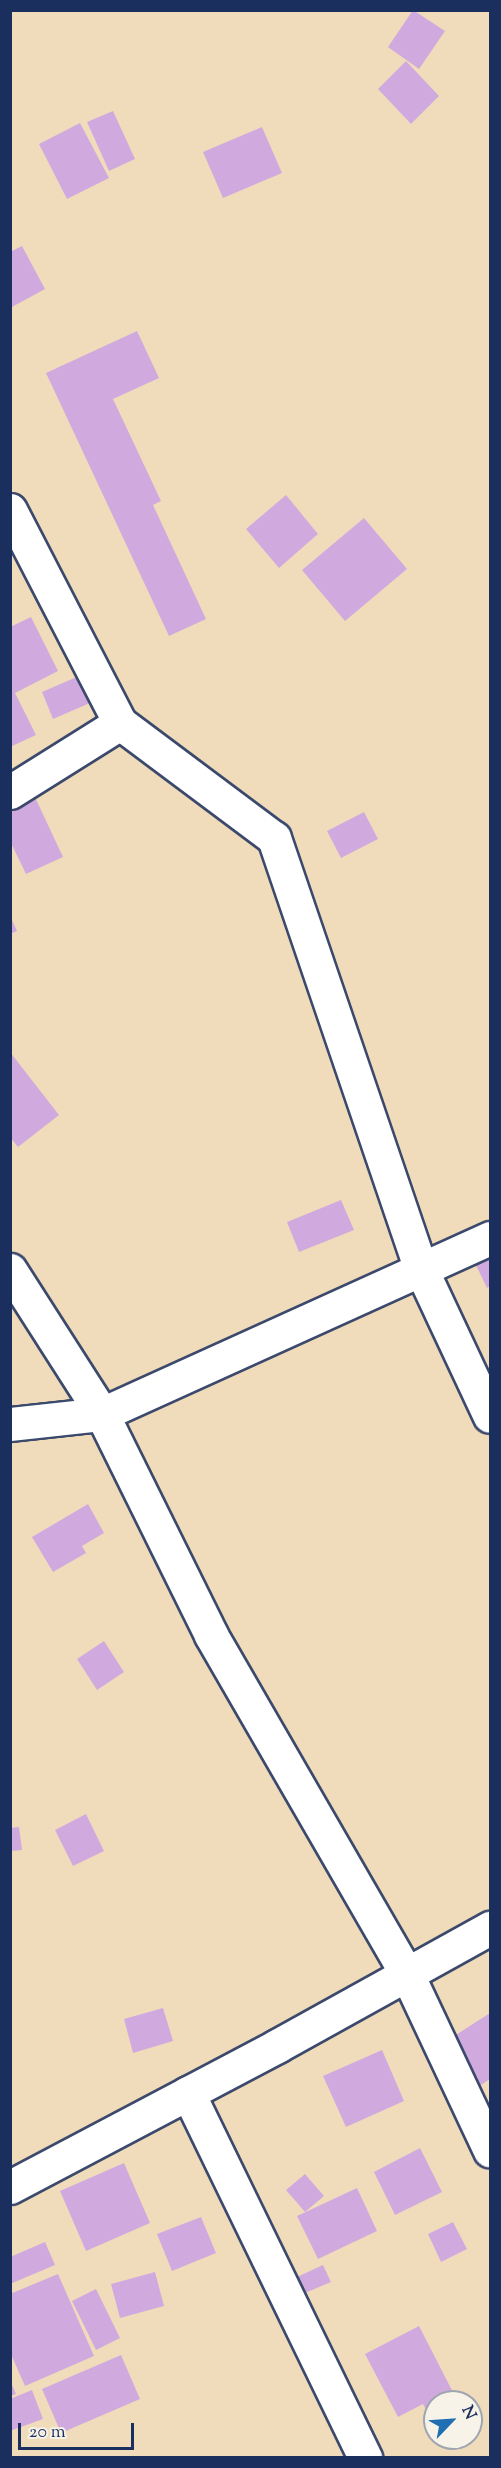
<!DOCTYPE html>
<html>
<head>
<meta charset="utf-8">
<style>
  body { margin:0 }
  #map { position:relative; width:501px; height:2468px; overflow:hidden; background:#f0dcbb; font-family:"Sorts Mill Goudy",serif }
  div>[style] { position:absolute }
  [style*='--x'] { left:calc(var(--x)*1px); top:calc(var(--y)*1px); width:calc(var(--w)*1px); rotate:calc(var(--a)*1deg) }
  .building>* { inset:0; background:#d0aadf }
  .roads { filter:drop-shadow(2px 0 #3b496c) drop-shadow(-2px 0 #3b496c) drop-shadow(0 2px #3b496c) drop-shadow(0 -2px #3b496c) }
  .street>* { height:33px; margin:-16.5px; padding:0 16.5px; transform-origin:16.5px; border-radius:16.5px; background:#fff }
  span { translate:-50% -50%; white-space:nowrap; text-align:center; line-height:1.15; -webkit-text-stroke:5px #f7f3e8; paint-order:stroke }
  .frame { position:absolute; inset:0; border:12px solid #1b2f5e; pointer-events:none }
  .north { position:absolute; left:423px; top:2390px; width:60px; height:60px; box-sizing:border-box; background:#f7f3e8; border:2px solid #9fa5b1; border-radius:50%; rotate:65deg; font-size:16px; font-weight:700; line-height:24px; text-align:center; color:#1b2f5e }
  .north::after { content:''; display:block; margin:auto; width:21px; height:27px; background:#1f6fb2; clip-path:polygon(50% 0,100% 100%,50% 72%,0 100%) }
  .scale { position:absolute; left:18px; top:2423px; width:116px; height:27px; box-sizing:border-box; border:3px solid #1b2f5e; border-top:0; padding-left:8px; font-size:18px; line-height:21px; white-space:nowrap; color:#1b2f5e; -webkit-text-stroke:4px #f7f3e8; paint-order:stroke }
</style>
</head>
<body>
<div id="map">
  <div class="building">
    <i style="clip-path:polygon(413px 10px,445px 31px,419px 69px,388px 47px)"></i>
    <i style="clip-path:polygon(406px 61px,439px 96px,411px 124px,378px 89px)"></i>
    <i style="clip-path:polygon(113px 111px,135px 159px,109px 171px,87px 122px)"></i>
    <i style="clip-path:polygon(80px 123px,109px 178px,67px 199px,39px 144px)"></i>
    <i style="clip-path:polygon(262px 127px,282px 173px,223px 198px,203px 152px)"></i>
    <i style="clip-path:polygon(22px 246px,45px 289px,10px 308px,10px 252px)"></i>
    <i style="clip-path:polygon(137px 331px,159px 378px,113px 399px,161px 501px,153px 505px,206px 619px,169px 636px,46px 373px)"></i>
    <i style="clip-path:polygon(286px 495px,318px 534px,279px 568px,246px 529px)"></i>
    <i style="clip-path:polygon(364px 518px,407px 569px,345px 621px,302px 570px)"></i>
    <i style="clip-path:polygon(31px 617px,58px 671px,15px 693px,36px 735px,10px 747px,10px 627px)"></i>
    <i style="clip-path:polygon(79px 676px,90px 703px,53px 719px,42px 692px)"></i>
    <i style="clip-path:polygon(34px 795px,63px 857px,26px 874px,10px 841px,10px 806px)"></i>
    <i style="clip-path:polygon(364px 812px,378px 839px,341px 858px,327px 831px)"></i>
    <i style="clip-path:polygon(10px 916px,17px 931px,10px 934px)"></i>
    <i style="clip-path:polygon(10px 1052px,59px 1115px,18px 1147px,10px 1137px)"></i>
    <i style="clip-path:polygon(341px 1200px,354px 1230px,299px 1252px,287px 1222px)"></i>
    <i style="clip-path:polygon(490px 1253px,490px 1286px,487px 1288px,474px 1261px)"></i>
    <i style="clip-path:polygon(88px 1504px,104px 1533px,82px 1546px,86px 1553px,53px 1572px,32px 1537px)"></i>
    <i style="clip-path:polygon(104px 1641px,124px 1672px,97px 1690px,77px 1659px)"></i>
    <i style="clip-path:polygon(86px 1814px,104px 1851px,73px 1866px,55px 1830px)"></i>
    <i style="clip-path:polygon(19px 1827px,22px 1850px,10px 1851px,10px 1828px)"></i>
    <i style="clip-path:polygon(163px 2008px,173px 2041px,133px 2053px,124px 2019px)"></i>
    <i style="clip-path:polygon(490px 2013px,490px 2079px,478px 2087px,448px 2040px)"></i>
    <i style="clip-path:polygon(382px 2050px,404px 2101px,346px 2127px,323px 2076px)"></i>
    <i style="clip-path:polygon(420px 2148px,442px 2192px,395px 2215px,374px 2172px)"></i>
    <i style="clip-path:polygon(124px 2163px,150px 2223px,86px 2251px,60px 2191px)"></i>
    <i style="clip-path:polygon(305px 2174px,324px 2196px,305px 2212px,286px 2190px)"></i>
    <i style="clip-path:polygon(357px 2188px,377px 2231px,318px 2259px,297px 2216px)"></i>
    <i style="clip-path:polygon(201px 2217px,216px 2253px,172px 2271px,157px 2234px)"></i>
    <i style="clip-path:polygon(453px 2222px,467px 2249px,441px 2262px,428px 2234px)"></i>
    <i style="clip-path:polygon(45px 2242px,55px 2265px,10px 2284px,10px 2257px)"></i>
    <i style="clip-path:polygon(323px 2265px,331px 2282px,305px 2293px,297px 2277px)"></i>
    <i style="clip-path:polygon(155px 2272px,164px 2306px,120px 2318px,111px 2284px)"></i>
    <i style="clip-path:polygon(58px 2274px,94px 2356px,25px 2386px,10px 2352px,10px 2294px)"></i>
    <i style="clip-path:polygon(96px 2289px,120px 2338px,96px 2350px,72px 2301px)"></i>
    <i style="clip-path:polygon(419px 2326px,458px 2402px,435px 2402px,435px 2427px,423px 2404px,398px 2417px,365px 2354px)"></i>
    <i style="clip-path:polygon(121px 2355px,140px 2399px,61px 2433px,42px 2389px)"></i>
    <i style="clip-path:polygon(10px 2380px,16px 2394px,10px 2396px)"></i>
    <i style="clip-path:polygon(32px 2390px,43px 2419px,10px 2431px,10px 2399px)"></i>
  </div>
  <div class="roads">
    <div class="street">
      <i style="--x:10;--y:510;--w:240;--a:62.7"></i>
      <i style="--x:120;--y:723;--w:130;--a:147.9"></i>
      <i style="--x:120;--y:723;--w:192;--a:36.8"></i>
      <i style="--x:274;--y:838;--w:455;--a:71.2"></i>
      <i style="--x:421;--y:1269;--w:162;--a:64.9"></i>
      <i style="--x:10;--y:1270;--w:171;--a:57.4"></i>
      <i style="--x:102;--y:1414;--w:246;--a:63.7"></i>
      <i style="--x:211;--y:1635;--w:392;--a:60"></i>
      <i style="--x:407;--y:1974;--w:195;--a:64.8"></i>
      <i style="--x:10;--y:1424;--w:93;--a:-6.2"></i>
      <i style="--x:102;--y:1414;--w:426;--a:-24.4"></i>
      <i style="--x:188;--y:2093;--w:406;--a:64.1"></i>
      <i style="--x:10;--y:2187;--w:302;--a:-27.8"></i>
      <i style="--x:277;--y:2046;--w:244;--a:-29"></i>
    </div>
  </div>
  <div class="frame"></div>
  <div class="north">N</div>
  <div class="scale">20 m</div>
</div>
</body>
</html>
